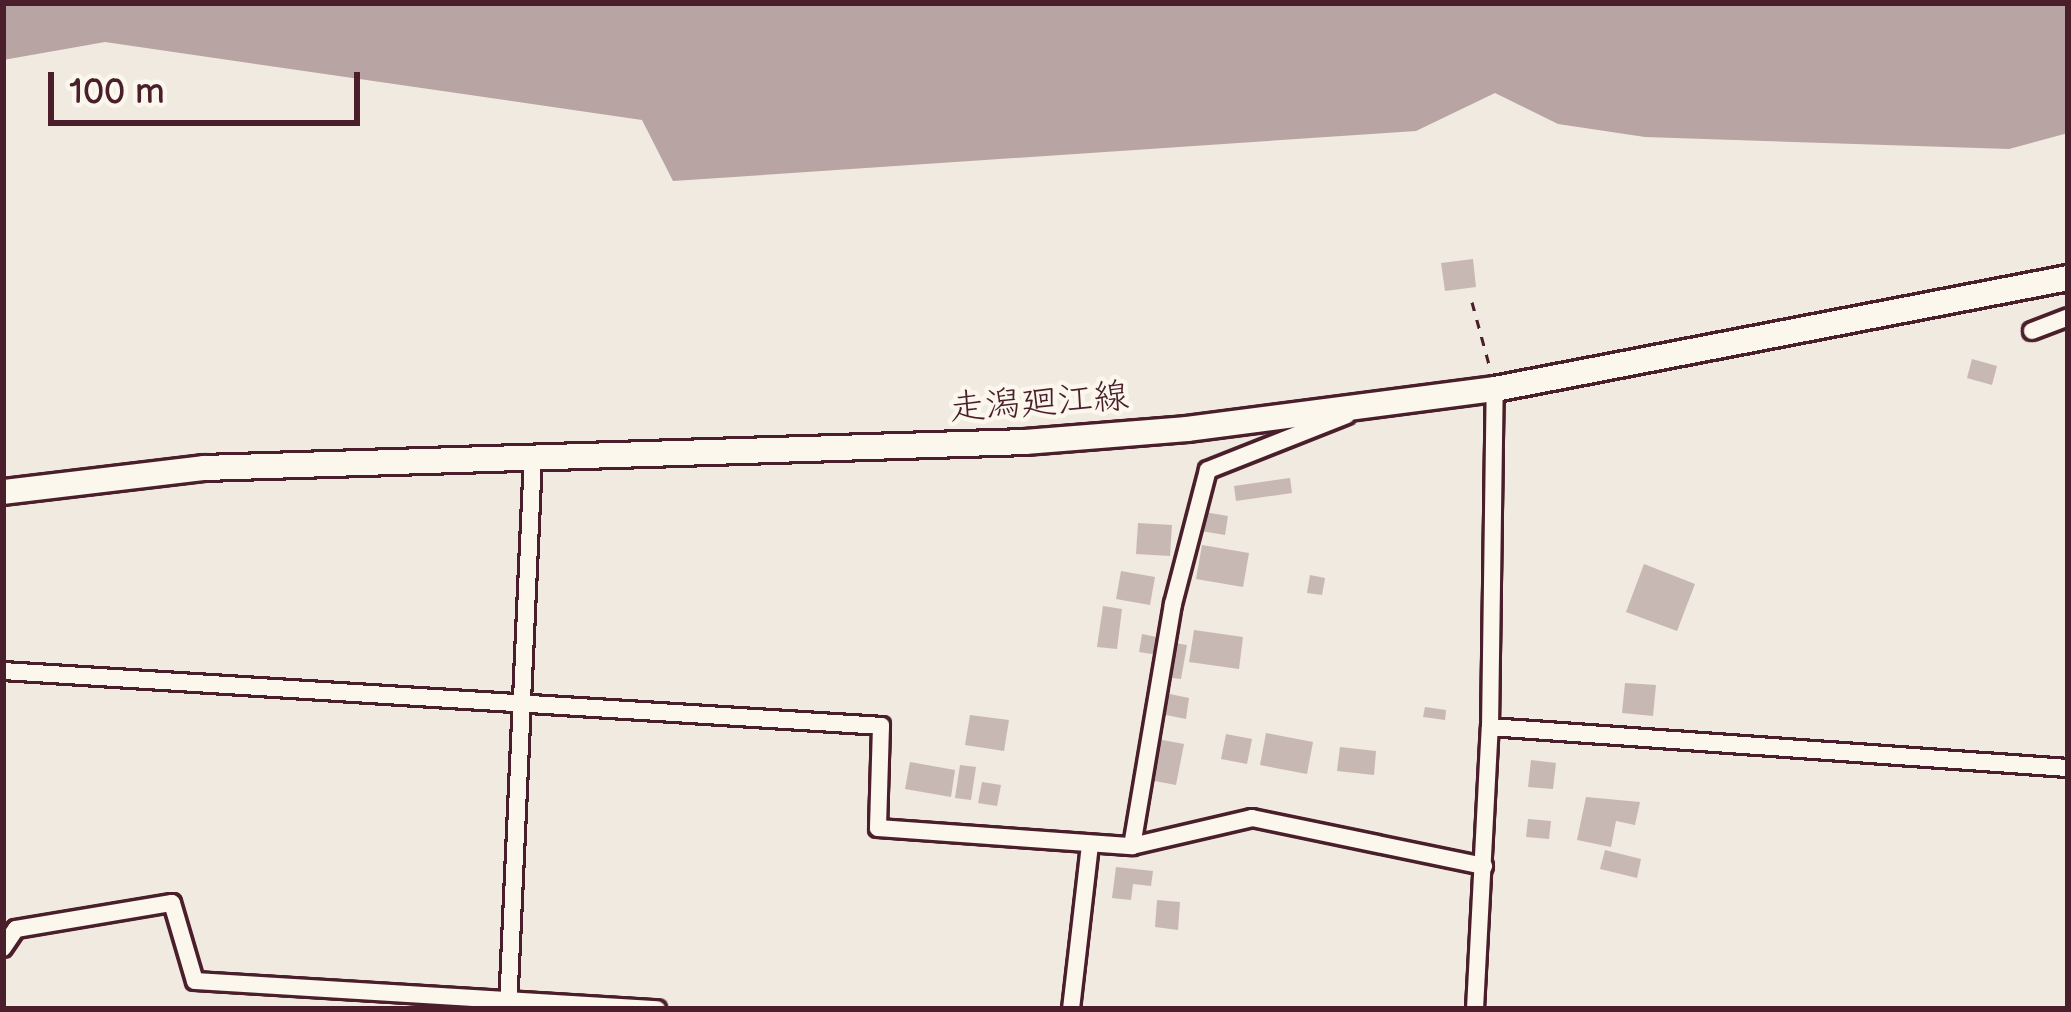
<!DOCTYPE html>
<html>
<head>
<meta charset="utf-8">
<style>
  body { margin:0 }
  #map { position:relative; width:2071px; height:1012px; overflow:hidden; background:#f0eae0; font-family:"Balsamiq Sans","Klee One",sans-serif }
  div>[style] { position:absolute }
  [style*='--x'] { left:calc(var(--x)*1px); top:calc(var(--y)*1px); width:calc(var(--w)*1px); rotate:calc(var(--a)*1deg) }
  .water>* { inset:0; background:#b8a4a2 }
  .building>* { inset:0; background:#c8b8b3 }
  .path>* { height:3px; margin-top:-1.5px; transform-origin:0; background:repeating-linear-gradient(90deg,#4a1f2b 0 9px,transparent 0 18px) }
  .roads { filter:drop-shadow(3px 0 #4a1f2b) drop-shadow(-3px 0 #4a1f2b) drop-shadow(0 3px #4a1f2b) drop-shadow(0 -3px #4a1f2b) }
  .street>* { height:16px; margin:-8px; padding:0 8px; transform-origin:8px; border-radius:8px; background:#fbf7ec }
  .secondary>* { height:24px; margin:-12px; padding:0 12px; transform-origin:12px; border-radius:12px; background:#fbf7ec }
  span { translate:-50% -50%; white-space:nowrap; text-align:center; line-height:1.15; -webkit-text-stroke:9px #fbf7ec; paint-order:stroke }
  .street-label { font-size:36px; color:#4a1f2b }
  .frame { position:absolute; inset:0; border:6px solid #4a1f2b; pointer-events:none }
  .scale { position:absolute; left:48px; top:72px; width:312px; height:54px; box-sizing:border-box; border:6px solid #4a1f2b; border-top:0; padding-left:15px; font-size:36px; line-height:42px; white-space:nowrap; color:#4a1f2b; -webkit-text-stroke:9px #fbf7ec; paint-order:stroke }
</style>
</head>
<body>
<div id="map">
  <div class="water">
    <i style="clip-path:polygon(3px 3px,2068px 3px,2068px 133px,2009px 149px,1645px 137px,1558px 124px,1495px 93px,1416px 131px,673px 181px,642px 120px,105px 42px,3px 60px)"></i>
  </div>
  <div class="building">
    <i style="clip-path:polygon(1473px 259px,1476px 287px,1445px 291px,1441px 263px)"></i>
    <i style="clip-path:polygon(1972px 359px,1997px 366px,1992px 385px,1967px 378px)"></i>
    <i style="clip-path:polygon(1290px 478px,1292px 493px,1236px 501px,1234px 486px)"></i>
    <i style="clip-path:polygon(1204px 512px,1228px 516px,1225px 535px,1201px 531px)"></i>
    <i style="clip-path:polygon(1138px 523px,1172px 525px,1170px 556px,1136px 554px)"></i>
    <i style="clip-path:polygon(1202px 545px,1249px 553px,1243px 587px,1196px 579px)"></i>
    <i style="clip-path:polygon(1644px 564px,1695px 584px,1677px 631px,1626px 612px)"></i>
    <i style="clip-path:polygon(1121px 571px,1155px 577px,1150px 605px,1116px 599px)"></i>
    <i style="clip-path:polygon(1310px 575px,1325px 578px,1322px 595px,1307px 593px)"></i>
    <i style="clip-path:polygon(1103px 606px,1122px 609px,1117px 649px,1097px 647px)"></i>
    <i style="clip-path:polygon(1194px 630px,1243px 637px,1239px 669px,1189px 662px)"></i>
    <i style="clip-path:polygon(1142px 634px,1161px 638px,1158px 655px,1139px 652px)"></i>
    <i style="clip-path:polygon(1169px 642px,1187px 645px,1181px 679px,1164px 677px)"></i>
    <i style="clip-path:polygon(1625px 683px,1656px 685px,1653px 716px,1622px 713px)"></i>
    <i style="clip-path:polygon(1165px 693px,1189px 698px,1186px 719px,1161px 714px)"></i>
    <i style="clip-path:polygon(1425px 707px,1446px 710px,1445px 720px,1423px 717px)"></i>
    <i style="clip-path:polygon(970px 715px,1009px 720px,1004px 751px,965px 745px)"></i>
    <i style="clip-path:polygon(1266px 733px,1313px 742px,1307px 774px,1260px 765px)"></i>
    <i style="clip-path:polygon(1226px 734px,1252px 739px,1247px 764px,1221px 759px)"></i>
    <i style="clip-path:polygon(1157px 739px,1184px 744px,1176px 785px,1149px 780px)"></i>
    <i style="clip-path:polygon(1340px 747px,1376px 751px,1374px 775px,1337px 771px)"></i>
    <i style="clip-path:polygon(1531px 760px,1556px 763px,1553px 789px,1528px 787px)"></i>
    <i style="clip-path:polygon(910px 762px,955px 770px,951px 797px,905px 789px)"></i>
    <i style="clip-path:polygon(960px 765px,976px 767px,971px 800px,955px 798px)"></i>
    <i style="clip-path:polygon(982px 782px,1001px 785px,997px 806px,978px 803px)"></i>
    <i style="clip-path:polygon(1586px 797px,1640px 802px,1635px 825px,1616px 821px,1611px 847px,1577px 840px)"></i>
    <i style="clip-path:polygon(1528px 819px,1551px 821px,1549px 839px,1526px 837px)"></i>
    <i style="clip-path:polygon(1605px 850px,1641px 859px,1637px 878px,1600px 869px)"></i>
    <i style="clip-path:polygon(1116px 867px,1153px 871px,1151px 886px,1133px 884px,1131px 900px,1112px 898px)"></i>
    <i style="clip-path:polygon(1157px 900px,1180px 902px,1178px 930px,1155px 927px)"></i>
  </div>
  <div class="path">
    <i style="--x:1472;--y:302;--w:64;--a:74.7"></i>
  </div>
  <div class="roads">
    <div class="street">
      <i style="--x:2032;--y:331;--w:39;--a:-21"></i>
      <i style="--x:3;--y:671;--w:880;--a:3.58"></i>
      <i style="--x:881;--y:726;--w:102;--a:91.7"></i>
      <i style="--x:878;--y:828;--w:255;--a:4.1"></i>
      <i style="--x:1132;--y:846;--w:123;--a:-13.1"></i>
      <i style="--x:1252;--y:818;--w:237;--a:11.7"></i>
      <i style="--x:1490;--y:727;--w:579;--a:4.06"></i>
      <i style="--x:1132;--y:846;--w:245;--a:-80.4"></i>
      <i style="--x:1173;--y:604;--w:138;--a:-75.4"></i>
      <i style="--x:1208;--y:470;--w:149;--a:-21.6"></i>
      <i style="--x:3;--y:948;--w:23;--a:-56"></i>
      <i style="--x:16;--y:929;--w:158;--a:-9.5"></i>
      <i style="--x:172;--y:903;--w:81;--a:73.6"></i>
      <i style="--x:195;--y:981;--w:463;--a:3.5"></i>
      <i style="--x:508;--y:1008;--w:551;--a:-87.4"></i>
      <i style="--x:1071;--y:1009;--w:164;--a:-83.4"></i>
      <i style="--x:1475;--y:1009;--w:282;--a:-87"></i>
      <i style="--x:1490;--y:727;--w:338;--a:-89.2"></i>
    </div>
    <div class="secondary">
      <i style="--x:3;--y:492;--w:202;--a:-6.8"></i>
      <i style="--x:204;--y:468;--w:821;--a:-1.81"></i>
      <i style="--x:1025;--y:442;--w:163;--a:-4.6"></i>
      <i style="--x:1187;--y:429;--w:311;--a:-7.4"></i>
      <i style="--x:1495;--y:389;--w:584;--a:-10.96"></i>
    </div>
  </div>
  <div class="street-label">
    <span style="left:1039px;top:403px;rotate:-4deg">走潟廻江線</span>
  </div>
  <div class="frame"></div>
  <div class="scale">100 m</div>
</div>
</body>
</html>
